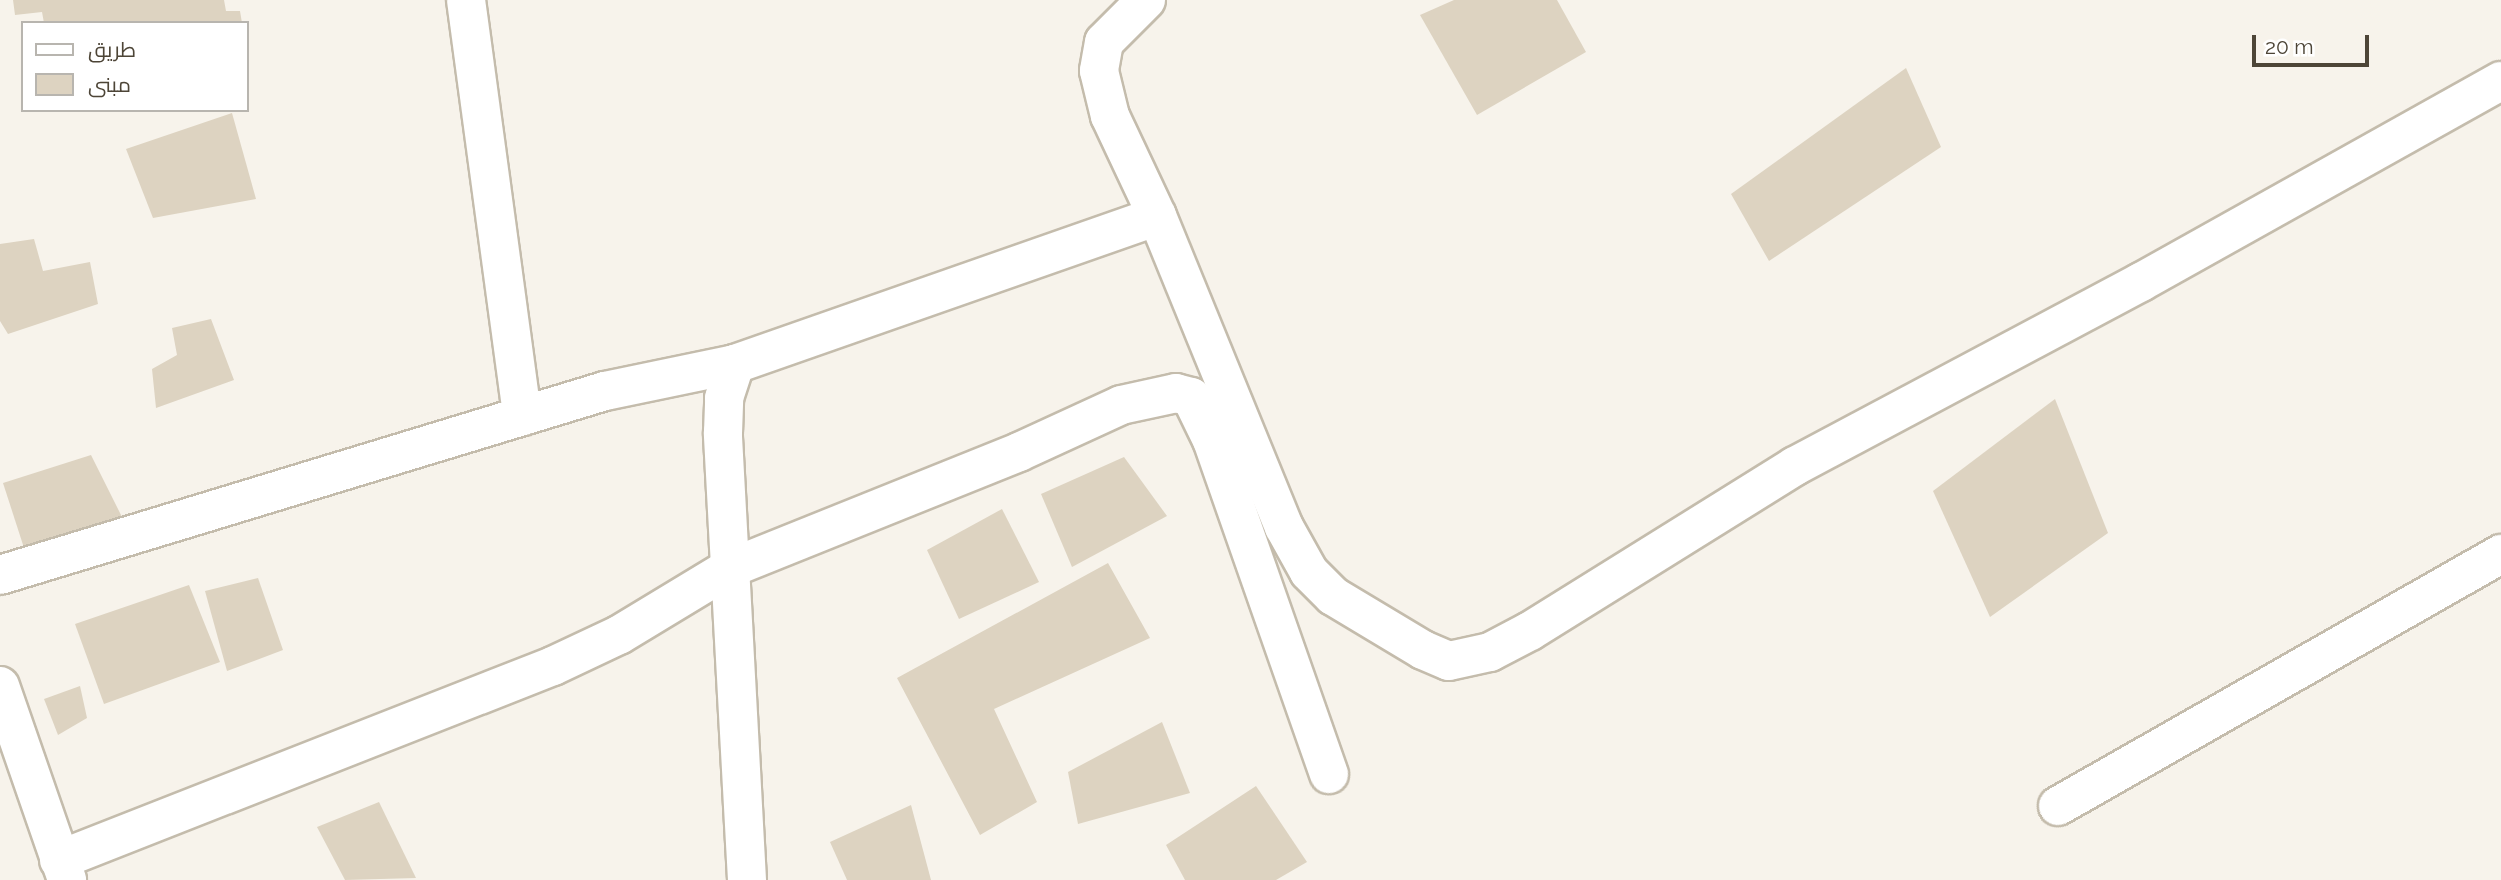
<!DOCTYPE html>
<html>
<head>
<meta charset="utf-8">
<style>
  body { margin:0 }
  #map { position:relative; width:2501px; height:880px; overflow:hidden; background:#f7f3eb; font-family:Raleway,Cairo,sans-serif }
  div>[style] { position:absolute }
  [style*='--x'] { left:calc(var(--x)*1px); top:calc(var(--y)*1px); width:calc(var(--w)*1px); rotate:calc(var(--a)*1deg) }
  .building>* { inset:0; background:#ddd3c1 }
  .roads { filter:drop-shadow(2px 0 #c4bcac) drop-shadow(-2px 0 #c4bcac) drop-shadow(0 2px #c4bcac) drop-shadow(0 -2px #c4bcac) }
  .minor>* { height:38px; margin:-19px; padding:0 19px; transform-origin:19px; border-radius:19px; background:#fff }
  span { translate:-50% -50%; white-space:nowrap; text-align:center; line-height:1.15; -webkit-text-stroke:7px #fff; paint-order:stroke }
  .legend { position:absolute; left:21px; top:21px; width:228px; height:91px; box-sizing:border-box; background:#fff; border:2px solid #b8b5af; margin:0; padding:9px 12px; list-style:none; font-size:21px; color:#4d4537 }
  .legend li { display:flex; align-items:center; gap:14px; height:35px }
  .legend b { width:35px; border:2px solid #b8b5af }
  .scale { position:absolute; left:2252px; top:35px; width:117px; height:32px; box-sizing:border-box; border:4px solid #4d4537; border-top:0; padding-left:9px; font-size:21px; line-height:24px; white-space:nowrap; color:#4d4537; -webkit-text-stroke:5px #fff; paint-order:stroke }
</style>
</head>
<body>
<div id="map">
  <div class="building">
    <i style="clip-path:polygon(13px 0,224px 0,226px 11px,240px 11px,242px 23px,44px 23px,42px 12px,15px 15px)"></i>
    <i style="clip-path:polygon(1454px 0,1557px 0,1586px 52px,1477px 115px,1420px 15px)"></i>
    <i style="clip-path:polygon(1906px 68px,1941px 147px,1769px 261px,1731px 194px)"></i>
    <i style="clip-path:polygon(232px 113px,256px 199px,153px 218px,126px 149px)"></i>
    <i style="clip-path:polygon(34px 239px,43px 271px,90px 262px,98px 304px,8px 334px,0 321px,0 244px)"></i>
    <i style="clip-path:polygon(211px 319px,234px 380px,156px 408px,152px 369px,177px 355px,172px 328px)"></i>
    <i style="clip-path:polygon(2055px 399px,2108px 533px,1990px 617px,1933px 491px)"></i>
    <i style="clip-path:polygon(91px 455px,124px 521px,25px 551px,3px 483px)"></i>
    <i style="clip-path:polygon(1124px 457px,1167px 516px,1072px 567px,1041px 494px)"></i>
    <i style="clip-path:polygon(1002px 509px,1039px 582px,959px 619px,927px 550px)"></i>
    <i style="clip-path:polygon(1108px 563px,1150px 638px,994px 709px,1037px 802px,980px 835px,897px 678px)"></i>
    <i style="clip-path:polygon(258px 578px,283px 650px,227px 671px,205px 591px)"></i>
    <i style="clip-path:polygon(189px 585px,220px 662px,104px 704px,75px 624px)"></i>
    <i style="clip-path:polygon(80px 686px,87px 718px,58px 735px,44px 699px)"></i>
    <i style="clip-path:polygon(1162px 722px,1190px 793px,1078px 824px,1068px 772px)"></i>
    <i style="clip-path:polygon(1256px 786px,1307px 862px,1276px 880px,1185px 880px,1166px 845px)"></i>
    <i style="clip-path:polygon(379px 802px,416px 878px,345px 880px,317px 827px)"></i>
    <i style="clip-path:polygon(911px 805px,931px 880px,847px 880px,830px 842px)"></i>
  </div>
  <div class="roads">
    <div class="minor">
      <i style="--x:466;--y:0;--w:420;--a:82.3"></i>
      <i style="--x:1146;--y:0;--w:59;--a:135"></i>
      <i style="--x:1104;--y:42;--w:29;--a:100"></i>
      <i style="--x:1099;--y:71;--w:46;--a:76.3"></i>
      <i style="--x:1110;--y:116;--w:110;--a:64.8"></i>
      <i style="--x:1157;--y:216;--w:336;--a:67.8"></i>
      <i style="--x:1284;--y:527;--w:51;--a:60.9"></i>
      <i style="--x:1309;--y:572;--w:34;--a:45"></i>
      <i style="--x:1333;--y:596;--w:105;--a:31"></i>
      <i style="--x:1423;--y:650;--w:28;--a:23"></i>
      <i style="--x:1449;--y:661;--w:42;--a:-12.4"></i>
      <i style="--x:1490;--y:652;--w:45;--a:-27.7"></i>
      <i style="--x:1530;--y:631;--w:312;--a:-31.9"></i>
      <i style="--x:1795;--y:466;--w:392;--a:-28"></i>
      <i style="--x:2141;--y:282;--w:412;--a:-29.2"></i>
      <i style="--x:0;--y:575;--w:632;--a:-16.92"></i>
      <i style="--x:605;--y:391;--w:133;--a:-11.7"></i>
      <i style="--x:0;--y:686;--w:205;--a:70.9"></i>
      <i style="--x:2058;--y:806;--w:510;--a:-29.63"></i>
      <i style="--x:59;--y:860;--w:531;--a:-21.44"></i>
      <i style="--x:553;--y:666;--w:73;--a:-25.2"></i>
      <i style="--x:619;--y:635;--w:127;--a:-31.2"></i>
      <i style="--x:728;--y:569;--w:314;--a:-21.9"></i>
      <i style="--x:1019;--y:452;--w:112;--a:-24.7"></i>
      <i style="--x:1121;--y:405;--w:56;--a:-12.3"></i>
      <i style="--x:1176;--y:393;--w:16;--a:15"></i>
      <i style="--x:1191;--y:397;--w:48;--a:64"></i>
      <i style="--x:1212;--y:440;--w:354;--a:70.7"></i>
      <i style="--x:747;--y:880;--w:448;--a:-93.1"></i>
      <i style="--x:723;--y:433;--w:35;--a:-88"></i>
      <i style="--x:724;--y:398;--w:36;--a:-72"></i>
      <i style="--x:735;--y:364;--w:447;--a:-19.3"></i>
    </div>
  </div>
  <ul class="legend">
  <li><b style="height:9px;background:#fff"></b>طريق</li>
  <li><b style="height:19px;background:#ddd3c1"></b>مبنى</li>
  </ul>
  <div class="scale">20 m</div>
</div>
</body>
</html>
